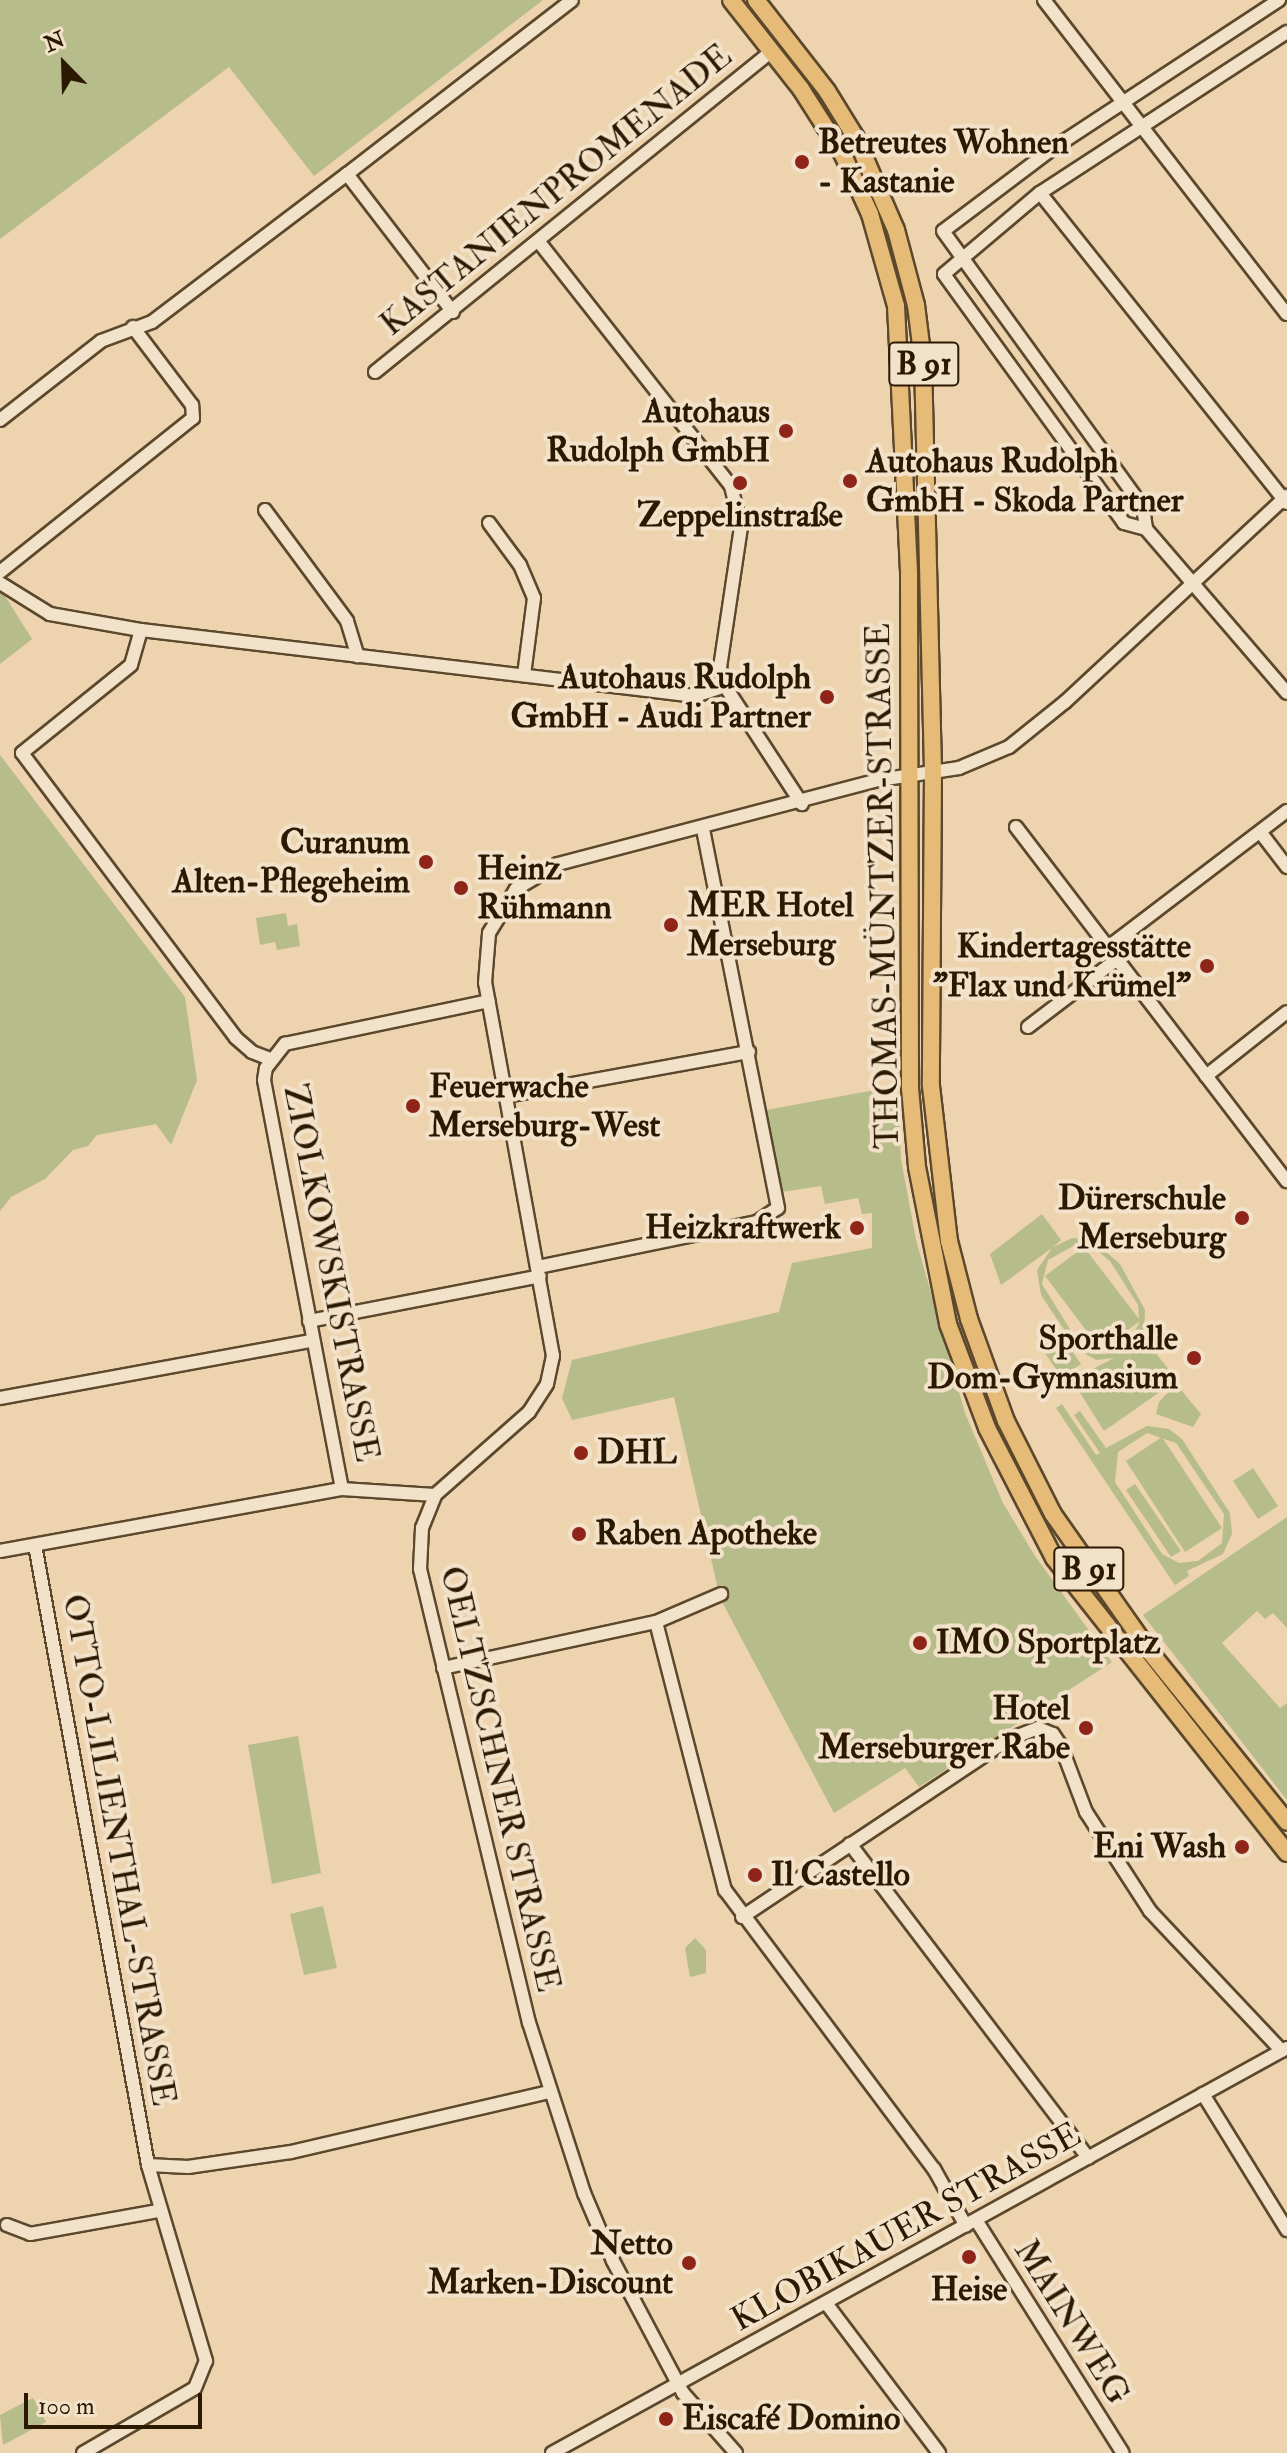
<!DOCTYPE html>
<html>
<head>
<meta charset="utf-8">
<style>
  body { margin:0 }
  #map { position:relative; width:1287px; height:2453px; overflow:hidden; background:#edd3ae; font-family:"IM FELL Double Pica",serif }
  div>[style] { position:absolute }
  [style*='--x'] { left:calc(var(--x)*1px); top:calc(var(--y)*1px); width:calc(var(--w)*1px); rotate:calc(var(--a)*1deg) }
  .green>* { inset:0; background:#b7bc8b }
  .roads { filter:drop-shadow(2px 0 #5c482c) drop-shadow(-2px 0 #5c482c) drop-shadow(0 2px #5c482c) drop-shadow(0 -2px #5c482c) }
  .minor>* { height:12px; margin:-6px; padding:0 6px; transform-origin:6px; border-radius:6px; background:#f3e2ca }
  .major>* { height:16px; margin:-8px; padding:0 8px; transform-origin:8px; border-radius:8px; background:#e6ba77 }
  .dots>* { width:22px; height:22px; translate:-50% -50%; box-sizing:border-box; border:4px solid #f3e2ca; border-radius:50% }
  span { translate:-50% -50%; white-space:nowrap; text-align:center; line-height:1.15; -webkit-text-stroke:8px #f3e2ca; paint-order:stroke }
  .shield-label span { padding:2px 6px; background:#f3e2ca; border:2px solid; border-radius:6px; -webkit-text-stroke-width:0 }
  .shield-label { font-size:32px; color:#2c1901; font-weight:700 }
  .poi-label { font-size:34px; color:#2c1901; font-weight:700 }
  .left { translate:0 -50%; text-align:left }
  .right { translate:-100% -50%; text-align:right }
  .street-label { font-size:34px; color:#2c1901 }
  .north { position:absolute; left:24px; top:24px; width:80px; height:80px; -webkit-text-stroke:6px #f3e2ca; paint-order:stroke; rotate:337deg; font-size:22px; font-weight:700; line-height:32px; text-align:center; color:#2c1901 }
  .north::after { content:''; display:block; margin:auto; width:28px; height:36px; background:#2c1901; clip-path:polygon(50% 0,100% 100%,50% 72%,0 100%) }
  .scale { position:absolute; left:24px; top:2393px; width:178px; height:36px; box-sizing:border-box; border:4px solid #2c1901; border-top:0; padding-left:10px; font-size:24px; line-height:28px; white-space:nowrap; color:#2c1901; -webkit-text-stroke:6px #f3e2ca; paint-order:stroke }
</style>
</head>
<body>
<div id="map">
  <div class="green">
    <i style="clip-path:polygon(0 0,543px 0,314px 176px,229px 67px,0 239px)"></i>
    <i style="clip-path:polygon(0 588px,32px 639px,0 664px)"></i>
    <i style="clip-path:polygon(0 755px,185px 997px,197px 1080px,171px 1145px,156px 1124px,97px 1135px,88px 1146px,73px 1150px,45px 1179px,11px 1197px,0 1211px)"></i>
    <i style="clip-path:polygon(286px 913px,288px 926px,297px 924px,300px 946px,277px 950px,275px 942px,260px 945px,256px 918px)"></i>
    <i style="clip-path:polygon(897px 1086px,901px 1159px,916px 1240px,965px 1413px,1003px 1503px,1035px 1556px,1112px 1662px,919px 1787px,905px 1768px,834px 1813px,720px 1598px,674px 1397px,572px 1420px,562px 1398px,572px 1360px,779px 1312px,792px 1263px,872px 1248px,872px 1213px,862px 1214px,858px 1198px,825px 1204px,821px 1186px,782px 1192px,766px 1110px)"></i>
    <i style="clip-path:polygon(evenodd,1042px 1214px,1061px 1240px,1053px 1247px,1072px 1238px,1091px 1239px,1120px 1264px,1145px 1310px,1144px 1333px,1126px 1352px,1151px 1347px,1177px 1380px,1104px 1431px,1072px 1380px,1114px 1358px,1096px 1360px,1077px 1349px,1041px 1295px,1037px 1270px,1052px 1248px,1001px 1285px,990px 1254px,1042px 1214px,1077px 1244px,1094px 1248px,1110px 1261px,1138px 1305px,1139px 1319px,1084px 1247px,1045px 1276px,1101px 1350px,1140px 1321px,1130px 1341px,1106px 1354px,1095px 1354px,1078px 1342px,1042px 1284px,1048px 1260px,1077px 1244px)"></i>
    <i style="clip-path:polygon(1056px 1328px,1081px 1364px,1061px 1377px,1037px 1341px)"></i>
    <i style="clip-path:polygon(1176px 1384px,1201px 1414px,1193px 1427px,1156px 1414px,1159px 1402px)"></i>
    <i style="clip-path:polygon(evenodd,1062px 1404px,1096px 1455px,1100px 1453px,1074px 1415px,1080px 1411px,1106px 1448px,1147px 1426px,1169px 1429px,1182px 1439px,1230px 1513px,1232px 1534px,1223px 1554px,1187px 1571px,1189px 1576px,1175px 1585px,1056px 1408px,1062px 1404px,1147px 1433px,1176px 1443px,1224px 1514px,1222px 1543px,1198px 1561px,1179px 1563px,1162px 1554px,1115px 1482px,1118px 1452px,1147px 1433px)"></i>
    <i style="clip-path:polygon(1162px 1437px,1222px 1528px,1185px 1552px,1126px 1461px)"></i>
    <i style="clip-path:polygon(1253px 1468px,1278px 1506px,1258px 1519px,1233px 1481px)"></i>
    <i style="clip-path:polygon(1135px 1484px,1181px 1551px,1171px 1557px,1126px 1490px)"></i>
    <i style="clip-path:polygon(1287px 1517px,1287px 1628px,1273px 1613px,1265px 1619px,1257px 1611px,1222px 1643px,1280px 1708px,1287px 1703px,1287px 1800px,1143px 1615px)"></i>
    <i style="clip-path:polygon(298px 1736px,321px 1873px,272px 1884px,248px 1745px)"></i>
    <i style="clip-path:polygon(323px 1906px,337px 1968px,304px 1975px,290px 1914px)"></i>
    <i style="clip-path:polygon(695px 1938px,706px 1950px,706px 1973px,690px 1977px,685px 1948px)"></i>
    <i style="clip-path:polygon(33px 2398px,46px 2422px,3px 2445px,0 2415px)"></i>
  </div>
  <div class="roads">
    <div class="minor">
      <i style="--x:1044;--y:0;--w:397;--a:52.3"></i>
      <i style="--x:1279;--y:0;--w:277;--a:146.7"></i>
      <i style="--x:1048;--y:152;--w:131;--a:143"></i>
      <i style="--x:943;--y:231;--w:341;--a:54.1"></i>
      <i style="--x:1143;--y:507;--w:22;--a:82"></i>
      <i style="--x:1146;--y:529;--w:216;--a:49.3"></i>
      <i style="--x:347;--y:174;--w:284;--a:-37.7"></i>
      <i style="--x:1040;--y:193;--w:396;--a:51.5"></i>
      <i style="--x:539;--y:242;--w:310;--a:51.8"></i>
      <i style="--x:731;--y:486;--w:42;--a:76.3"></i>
      <i style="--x:741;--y:527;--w:143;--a:98.5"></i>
      <i style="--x:720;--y:668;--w:19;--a:74"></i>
      <i style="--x:725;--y:686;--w:141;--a:56.9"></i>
      <i style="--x:375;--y:372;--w:511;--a:-38.96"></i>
      <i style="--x:0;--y:420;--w:128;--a:-38"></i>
      <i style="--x:101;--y:341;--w:54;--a:-20.4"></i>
      <i style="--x:152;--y:322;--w:245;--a:-37.2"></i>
      <i style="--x:347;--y:174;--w:174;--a:52.5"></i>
      <i style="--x:265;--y:510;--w:138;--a:53.5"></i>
      <i style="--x:347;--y:621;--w:37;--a:73"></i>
      <i style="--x:489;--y:523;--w:52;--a:53.6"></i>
      <i style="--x:520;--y:565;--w:36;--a:67"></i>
      <i style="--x:534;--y:598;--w:78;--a:97.4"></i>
      <i style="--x:1146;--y:529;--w:23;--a:-165"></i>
      <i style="--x:1124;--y:523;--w:307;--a:-125.9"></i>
      <i style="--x:944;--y:274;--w:126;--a:-40.2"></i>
      <i style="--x:1040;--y:193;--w:295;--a:-33.1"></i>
      <i style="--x:0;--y:572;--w:247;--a:-38.6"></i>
      <i style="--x:193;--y:418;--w:13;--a:-94"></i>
      <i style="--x:192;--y:405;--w:98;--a:-127.1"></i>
      <i style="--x:0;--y:583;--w:59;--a:31.8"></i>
      <i style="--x:50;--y:614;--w:92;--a:10"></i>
      <i style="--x:141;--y:630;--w:558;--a:6.79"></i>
      <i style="--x:695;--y:696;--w:32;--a:-18"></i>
      <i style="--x:141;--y:630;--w:36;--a:106"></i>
      <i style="--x:131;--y:665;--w:140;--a:141.1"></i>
      <i style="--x:22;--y:753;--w:356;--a:53.1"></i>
      <i style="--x:236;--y:1038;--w:21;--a:41"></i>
      <i style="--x:252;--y:1052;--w:19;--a:21"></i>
      <i style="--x:1016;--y:827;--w:446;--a:52.6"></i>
      <i style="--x:1261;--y:833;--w:43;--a:52.6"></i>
      <i style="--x:1107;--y:948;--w:226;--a:-37.3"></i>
      <i style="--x:1028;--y:1027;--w:111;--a:-37.3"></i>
      <i style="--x:1206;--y:1076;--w:103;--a:-38.3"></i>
      <i style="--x:506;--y:1096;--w:247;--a:-10.3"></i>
      <i style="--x:538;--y:1267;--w:224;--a:-11.6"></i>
      <i style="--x:757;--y:1222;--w:25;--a:-34"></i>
      <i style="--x:778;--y:1208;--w:387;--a:-101.2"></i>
      <i style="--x:309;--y:1321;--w:235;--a:-11"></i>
      <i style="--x:0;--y:1398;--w:317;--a:-10.4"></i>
      <i style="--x:342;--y:1489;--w:416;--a:-100.8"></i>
      <i style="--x:264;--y:1080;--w:12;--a:-81"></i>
      <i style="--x:266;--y:1068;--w:31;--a:-52"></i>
      <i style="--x:285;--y:1044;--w:208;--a:-11.9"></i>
      <i style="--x:35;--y:1545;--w:630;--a:79.67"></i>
      <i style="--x:148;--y:2165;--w:40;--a:2.9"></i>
      <i style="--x:188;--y:2167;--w:104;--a:-8.3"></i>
      <i style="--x:291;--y:2152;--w:265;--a:-13.1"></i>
      <i style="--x:0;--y:1551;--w:348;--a:-10.3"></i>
      <i style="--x:342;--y:1489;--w:93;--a:3.7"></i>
      <i style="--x:656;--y:1622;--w:71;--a:-23.3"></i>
      <i style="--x:443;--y:1668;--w:218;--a:-12.2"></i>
      <i style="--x:656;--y:1622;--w:277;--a:75.6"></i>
      <i style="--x:725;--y:1890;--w:349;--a:53.2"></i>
      <i style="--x:934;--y:2169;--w:65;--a:60.7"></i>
      <i style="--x:850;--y:1844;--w:394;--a:52.8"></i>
      <i style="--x:742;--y:1917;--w:319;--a:-33.7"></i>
      <i style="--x:1007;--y:1740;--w:33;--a:-21"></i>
      <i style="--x:1038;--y:1728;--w:16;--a:22"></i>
      <i style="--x:1053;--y:1734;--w:14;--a:56"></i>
      <i style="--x:1061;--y:1746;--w:71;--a:69.3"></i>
      <i style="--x:1086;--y:1812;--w:118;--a:57.1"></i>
      <i style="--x:1150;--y:1911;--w:192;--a:46.7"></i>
      <i style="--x:1203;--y:2094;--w:160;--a:58.3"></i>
      <i style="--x:976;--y:2220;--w:275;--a:57.8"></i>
      <i style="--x:7;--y:2225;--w:25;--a:21"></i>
      <i style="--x:30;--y:2234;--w:130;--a:-10.2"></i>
      <i style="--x:826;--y:2303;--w:188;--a:53"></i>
      <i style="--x:83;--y:2453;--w:129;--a:-30.1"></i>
      <i style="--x:195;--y:2388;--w:29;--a:-68"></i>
      <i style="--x:206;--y:2361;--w:204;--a:-106.5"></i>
      <i style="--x:552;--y:2453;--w:839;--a:-28.86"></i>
      <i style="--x:736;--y:2453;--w:80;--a:-131.5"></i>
      <i style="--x:683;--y:2393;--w:149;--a:-117.9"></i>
      <i style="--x:613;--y:2261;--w:74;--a:-113.1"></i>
      <i style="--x:584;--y:2193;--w:179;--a:-107.9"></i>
      <i style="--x:529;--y:2023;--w:467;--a:-103.5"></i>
      <i style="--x:420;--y:1569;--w:41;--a:-87.2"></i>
      <i style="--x:422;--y:1528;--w:35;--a:-68"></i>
      <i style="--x:435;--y:1495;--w:125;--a:-41.4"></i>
      <i style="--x:529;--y:1412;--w:33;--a:-57"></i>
      <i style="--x:547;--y:1384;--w:29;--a:-78"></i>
      <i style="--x:553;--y:1356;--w:379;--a:-100.3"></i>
      <i style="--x:485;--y:983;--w:50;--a:-85.4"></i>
      <i style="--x:489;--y:933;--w:52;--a:-58.5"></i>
      <i style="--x:516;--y:889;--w:49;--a:-30.8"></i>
      <i style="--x:558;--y:864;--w:332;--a:-14.7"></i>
      <i style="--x:879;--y:780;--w:81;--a:-8.5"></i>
      <i style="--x:959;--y:768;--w:54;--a:-22.8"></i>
      <i style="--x:1009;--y:747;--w:72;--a:-38.8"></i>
      <i style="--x:1065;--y:702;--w:303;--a:-42.9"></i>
    </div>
    <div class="major">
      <i style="--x:731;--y:0;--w:113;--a:51.8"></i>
      <i style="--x:801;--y:89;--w:78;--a:57.5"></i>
      <i style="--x:843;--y:155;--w:65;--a:65.4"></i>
      <i style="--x:870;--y:214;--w:96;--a:74.2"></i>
      <i style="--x:896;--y:306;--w:269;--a:87.2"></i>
      <i style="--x:909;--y:575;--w:513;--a:89.89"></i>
      <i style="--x:910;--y:1088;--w:79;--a:84.9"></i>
      <i style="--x:917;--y:1167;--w:160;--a:78.8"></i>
      <i style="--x:948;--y:1324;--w:111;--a:69.4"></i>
      <i style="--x:987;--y:1428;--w:146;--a:62.7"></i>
      <i style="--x:1054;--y:1558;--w:376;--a:51.7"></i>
      <i style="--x:756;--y:0;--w:115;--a:52"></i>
      <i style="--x:827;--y:91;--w:55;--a:58.3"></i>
      <i style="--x:856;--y:138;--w:100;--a:66.5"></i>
      <i style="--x:896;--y:230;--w:78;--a:75.1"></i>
      <i style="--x:916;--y:305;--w:56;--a:82.9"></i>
      <i style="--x:923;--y:361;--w:412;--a:88.6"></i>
      <i style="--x:933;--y:773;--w:313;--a:90.4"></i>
      <i style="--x:931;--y:1086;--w:156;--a:83.4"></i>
      <i style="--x:949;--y:1241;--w:81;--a:75.6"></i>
      <i style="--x:969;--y:1319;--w:109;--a:70.1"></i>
      <i style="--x:1006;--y:1421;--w:104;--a:63.2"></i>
      <i style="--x:1053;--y:1514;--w:169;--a:54.9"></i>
      <i style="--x:1150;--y:1652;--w:218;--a:51.1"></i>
    </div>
  </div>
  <div class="dots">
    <i style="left:802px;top:162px;background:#8f2418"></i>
    <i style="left:786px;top:431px;background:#8f2418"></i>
    <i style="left:850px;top:481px;background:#8f2418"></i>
    <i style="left:740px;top:483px;background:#8f2418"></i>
    <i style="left:827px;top:697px;background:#8f2418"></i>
    <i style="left:426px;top:862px;background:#8f2418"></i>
    <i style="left:461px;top:888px;background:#8f2418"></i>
    <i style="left:671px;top:925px;background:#8f2418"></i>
    <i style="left:1207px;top:966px;background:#8f2418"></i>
    <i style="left:413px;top:1106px;background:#8f2418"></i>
    <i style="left:1242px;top:1218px;background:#8f2418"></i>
    <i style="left:857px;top:1228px;background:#8f2418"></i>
    <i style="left:1194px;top:1358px;background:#8f2418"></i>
    <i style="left:581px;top:1453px;background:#8f2418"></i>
    <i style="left:579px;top:1534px;background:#8f2418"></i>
    <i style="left:920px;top:1643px;background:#8f2418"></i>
    <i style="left:1086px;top:1728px;background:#8f2418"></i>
    <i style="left:1242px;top:1847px;background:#8f2418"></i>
    <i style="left:755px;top:1875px;background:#8f2418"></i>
    <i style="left:969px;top:2257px;background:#8f2418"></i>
    <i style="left:689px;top:2263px;background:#8f2418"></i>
    <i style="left:666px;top:2419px;background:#8f2418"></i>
  </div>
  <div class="shield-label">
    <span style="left:924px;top:364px">B 91</span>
    <span style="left:1089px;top:1569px">B 91</span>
  </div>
  <div class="poi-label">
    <span class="left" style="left:818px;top:162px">Betreutes Wohnen<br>- Kastanie</span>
    <span class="right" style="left:770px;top:431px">Autohaus<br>Rudolph GmbH</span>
    <span class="left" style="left:866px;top:481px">Autohaus Rudolph<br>GmbH - Skoda Partner</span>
    <span style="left:740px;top:516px">Zeppelinstraße</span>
    <span class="right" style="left:811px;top:697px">Autohaus Rudolph<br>GmbH - Audi Partner</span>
    <span class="right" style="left:410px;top:862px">Curanum<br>Alten-Pflegeheim</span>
    <span class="left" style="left:477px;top:888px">Heinz<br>Rühmann</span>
    <span class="left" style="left:687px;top:925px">MER Hotel<br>Merseburg</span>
    <span class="right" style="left:1191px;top:966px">Kindertagesstätte<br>"Flax und Krümel"</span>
    <span class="left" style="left:429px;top:1106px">Feuerwache<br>Merseburg-West</span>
    <span class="right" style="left:1226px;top:1218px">Dürerschule<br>Merseburg</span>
    <span class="right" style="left:841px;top:1228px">Heizkraftwerk</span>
    <span class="right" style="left:1178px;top:1358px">Sporthalle<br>Dom-Gymnasium</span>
    <span class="left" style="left:597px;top:1453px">DHL</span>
    <span class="left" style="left:595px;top:1534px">Raben Apotheke</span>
    <span class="left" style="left:936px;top:1643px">IMO Sportplatz</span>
    <span class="right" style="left:1070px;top:1728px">Hotel<br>Merseburger Rabe</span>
    <span class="right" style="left:1226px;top:1847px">Eni Wash</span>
    <span class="left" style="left:771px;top:1875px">Il Castello</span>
    <span class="right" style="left:673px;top:2263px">Netto<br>Marken-Discount</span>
    <span style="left:969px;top:2290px">Heise</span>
    <span class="left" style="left:682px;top:2419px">Eiscafé Domino</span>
  </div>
  <div class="street-label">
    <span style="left:556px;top:190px;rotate:-39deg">KASTANIENPROMENADE</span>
    <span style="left:883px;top:886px;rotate:-91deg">THOMAS-MÜNTZER-STRASSE</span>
    <span style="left:331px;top:1273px;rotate:79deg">ZIOLKOWSKISTRASSE</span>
    <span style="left:500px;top:1779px;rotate:77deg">OELTZSCHNER STRASSE</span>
    <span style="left:119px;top:1850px;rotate:80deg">OTTO-LILIENTHAL-STRASSE</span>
    <span style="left:906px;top:2227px;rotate:-29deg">KLOBIKAUER STRASSE</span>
    <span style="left:1072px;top:2322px;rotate:58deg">MAINWEG</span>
  </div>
  <div class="north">N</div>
  <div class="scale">100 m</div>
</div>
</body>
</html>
